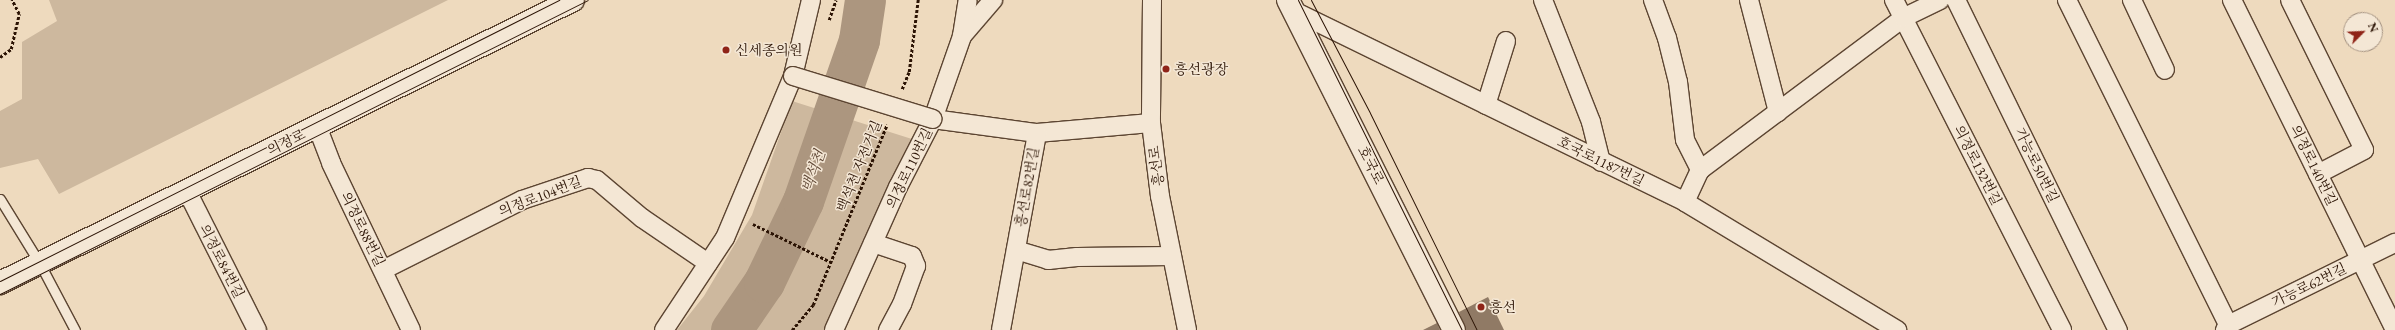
<!DOCTYPE html>
<html>
<head>
<meta charset="utf-8">
<style>
  body { margin:0 }
  #map { position:relative; width:2395px; height:330px; overflow:hidden; background:#eedabe; font-family:"EB Garamond","Noto Serif KR",serif }
  div>[style] { position:absolute }
  [style*='--x'] { left:calc(var(--x)*1px); top:calc(var(--y)*1px); width:calc(var(--w)*1px); rotate:calc(var(--a)*1deg) }
  .green>* { inset:0; background:#cdb89e }
  .river>* { height:41px; margin:-20.5px; padding:0 20.5px; transform-origin:20.5px; border-radius:20.5px; background:#ac967f }
  .building>* { inset:0; background:#907a65 }
  .path>* { height:2.5px; margin-top:-1.25px; transform-origin:0; background:repeating-linear-gradient(90deg,#2b1304 0 3px,transparent 0 5px) }
  .roads { filter:drop-shadow(1px 0 #5c4532) drop-shadow(-1px 0 #5c4532) drop-shadow(0 1px #5c4532) drop-shadow(0 -1px #5c4532) }
  .lane>* { height:9px; margin:-4.5px; padding:0 4.5px; transform-origin:4.5px; border-radius:4.5px; background:#f4e7d5 }
  .street>* { height:18px; margin:-9px; padding:0 9px; transform-origin:9px; border-radius:9px; background:#f4e7d5 }
  .secondary>* { height:22px; margin:-11px; padding:0 11px; transform-origin:11px; border-radius:11px; background:#f4e7d5 }
  .tram>* { height:1px; margin:-0.5px; padding:0 0.5px; transform-origin:0.5px; border-radius:0.5px; background:#2b1304 }
  .bridges { filter:drop-shadow(1px 0 #5c4532) drop-shadow(-1px 0 #5c4532) drop-shadow(0 1px #5c4532) drop-shadow(0 -1px #5c4532) }
  .street-bridge>* { height:18px; margin:-9px; padding:0 9px; transform-origin:9px; border-radius:9px; background:#f4e7d5 }
  .dots>* { width:11px; height:11px; translate:-50% -50%; box-sizing:border-box; border:2px solid #f4e7d5; border-radius:50% }
  span { translate:-50% -50%; white-space:nowrap; text-align:center; line-height:1.15; -webkit-text-stroke:3px #f4e7d5; paint-order:stroke }
  .poi-label { font-size:14px; color:#2b1304 }
  .left { translate:0 -50%; text-align:left }
  .street-label { font-size:14px; color:#2b1304 }
  .water-label { font-size:15px; color:#5f4735; font-style:italic }
  .north { position:absolute; left:2343px; top:12px; width:40px; height:40px; box-sizing:border-box; background:#f4e7d5; border:1px solid #a49281; border-radius:50%; rotate:66deg; font-size:11px; font-weight:700; line-height:16px; text-align:center; color:#2b1304 }
  .north::after { content:''; display:block; margin:auto; width:14px; height:18px; background:#8f2418; clip-path:polygon(50% 0,100% 100%,50% 72%,0 100%) }
</style>
</head>
<body>
<div id="map">
  <div class="green">
    <i style="clip-path:polygon(49px 0,448px 0,59px 194px,38px 159px,0 168px,0 111px,22px 99px,22px 42px,57px 21px)"></i>
    <i style="clip-path:polygon(792px 101px,915px 140px,824px 330px,677px 330px,704px 296px,752px 215px)"></i>
  </div>
  <div class="river">
    <i style="--x:731;--y:330;--w:58;--a:-55.5"></i>
    <i style="--x:764;--y:282;--w:90;--a:-64.3"></i>
    <i style="--x:803;--y:201;--w:170;--a:-70.8"></i>
    <i style="--x:859;--y:40;--w:40;--a:-81.5"></i>
  </div>
  <div class="building">
    <i style="clip-path:polygon(1488px 297px,1504px 330px,1466px 330px,1459px 312px)"></i>
    <i style="clip-path:polygon(1437px 323px,1440px 330px,1423px 330px)"></i>
  </div>
  <div class="path">
    <i style="--x:829;--y:20;--w:21;--a:-71"></i>
    <i style="--x:0;--y:57;--w:14;--a:-36"></i>
    <i style="--x:11;--y:49;--w:36;--a:-77"></i>
    <i style="--x:19;--y:14;--w:16;--a:-117"></i>
    <i style="--x:902;--y:89;--w:18;--a:-68"></i>
    <i style="--x:909;--y:72;--w:73;--a:-82.9"></i>
    <i style="--x:753;--y:224;--w:87;--a:26"></i>
    <i style="--x:792;--y:330;--w:33;--a:-50"></i>
    <i style="--x:813;--y:305;--w:195;--a:-67.7"></i>
  </div>
  <div class="roads">
    <div class="lane">
      <i style="--x:0;--y:199;--w:76;--a:58.4"></i>
      <i style="--x:40;--y:264;--w:75;--a:62.1"></i>
    </div>
    <div class="street">
      <i style="--x:1152;--y:0;--w:123;--a:90.5"></i>
      <i style="--x:1151;--y:123;--w:74;--a:83"></i>
      <i style="--x:1160;--y:196;--w:137;--a:78.6"></i>
      <i style="--x:1543;--y:0;--w:131;--a:68.5"></i>
      <i style="--x:1591;--y:122;--w:41;--a:76"></i>
      <i style="--x:1653;--y:0;--w:40;--a:69.8"></i>
      <i style="--x:1667;--y:38;--w:45;--a:76"></i>
      <i style="--x:1678;--y:82;--w:58;--a:83.1"></i>
      <i style="--x:1685;--y:140;--w:34;--a:63"></i>
      <i style="--x:1749;--y:0;--w:116;--a:75.5"></i>
      <i style="--x:1894;--y:0;--w:370;--a:63"></i>
      <i style="--x:1956;--y:0;--w:368;--a:63.9"></i>
      <i style="--x:2067;--y:0;--w:363;--a:63.6"></i>
      <i style="--x:2132;--y:0;--w:77;--a:64.8"></i>
      <i style="--x:2232;--y:0;--w:368;--a:63.7"></i>
      <i style="--x:2290;--y:0;--w:167;--a:63.7"></i>
      <i style="--x:2364;--y:150;--w:52;--a:152.4"></i>
      <i style="--x:1294;--y:11;--w:435;--a:26"></i>
      <i style="--x:1685;--y:202;--w:248;--a:31.1"></i>
      <i style="--x:962;--y:36;--w:48;--a:-49.3"></i>
      <i style="--x:1486;--y:105;--w:67;--a:-72.6"></i>
      <i style="--x:933;--y:119;--w:105;--a:7.7"></i>
      <i style="--x:1037;--y:133;--w:114;--a:-5"></i>
      <i style="--x:317;--y:126;--w:40;--a:69"></i>
      <i style="--x:331;--y:163;--w:185;--a:64.4"></i>
      <i style="--x:187;--y:191;--w:156;--a:63.3"></i>
      <i style="--x:1685;--y:202;--w:35;--a:-65"></i>
      <i style="--x:1700;--y:170;--w:254;--a:-36.8"></i>
      <i style="--x:1903;--y:18;--w:41;--a:-25.9"></i>
      <i style="--x:873;--y:243;--w:41;--a:18.4"></i>
      <i style="--x:912;--y:256;--w:11;--a:68"></i>
      <i style="--x:916;--y:266;--w:40;--a:110.2"></i>
      <i style="--x:902;--y:304;--w:30;--a:118"></i>
      <i style="--x:1016;--y:250;--w:34;--a:17"></i>
      <i style="--x:1048;--y:260;--w:29;--a:-6"></i>
      <i style="--x:1077;--y:257;--w:95;--a:-0.6"></i>
      <i style="--x:383;--y:270;--w:156;--a:-26.7"></i>
      <i style="--x:522;--y:200;--w:70;--a:-18.4"></i>
      <i style="--x:588;--y:178;--w:9;--a:13"></i>
      <i style="--x:597;--y:180;--w:59;--a:40.2"></i>
      <i style="--x:642;--y:218;--w:80;--a:34.3"></i>
      <i style="--x:664;--y:330;--w:110;--a:-56.5"></i>
      <i style="--x:725;--y:238;--w:176;--a:-67.2"></i>
      <i style="--x:793;--y:76;--w:78;--a:-76.7"></i>
      <i style="--x:834;--y:330;--w:157;--a:-65.9"></i>
      <i style="--x:898;--y:187;--w:76;--a:-62.8"></i>
      <i style="--x:933;--y:119;--w:88;--a:-70.7"></i>
      <i style="--x:962;--y:36;--w:36;--a:-81"></i>
      <i style="--x:1001;--y:330;--w:200;--a:-79.6"></i>
      <i style="--x:2225;--y:330;--w:6;--a:-59"></i>
      <i style="--x:2228;--y:325;--w:186;--a:-26.2"></i>
    </div>
    <div class="secondary">
      <i style="--x:1288;--y:0;--w:369;--a:63.3"></i>
      <i style="--x:0;--y:283;--w:639;--a:-26.28"></i>
    </div>
  </div>
  <div class="tram">
    <i style="--x:1298;--y:0;--w:369;--a:63.6"></i>
    <i style="--x:1311;--y:0;--w:127;--a:62.4"></i>
    <i style="--x:1370;--y:113;--w:242;--a:63.8"></i>
    <i style="--x:0;--y:281;--w:626;--a:-26.69"></i>
    <i style="--x:0;--y:294;--w:657;--a:-26.57"></i>
  </div>
  <div class="bridges">
    <div class="street-bridge">
      <i style="--x:793;--y:76;--w:146;--a:17.1"></i>
    </div>
  </div>
  <div class="dots">
    <i style="left:726px;top:50px;background:#8f2418"></i>
    <i style="left:1166px;top:69px;background:#8f2418"></i>
    <i style="left:1481px;top:307px;background:#8f2418"></i>
  </div>
  <div class="poi-label">
    <span class="left" style="left:735px;top:50px">신세종의원</span>
    <span class="left" style="left:1174px;top:69px">흥선광장</span>
    <span class="left" style="left:1489px;top:307px">흥선</span>
  </div>
  <div class="street-label">
    <span style="left:286px;top:142px;rotate:-26deg">의정로</span>
    <span style="left:1601px;top:161px;rotate:26deg">호국로1187번길</span>
    <span style="left:1371px;top:165px;rotate:63deg">호국로</span>
    <span style="left:1978px;top:165px;rotate:63deg">의정로132번길</span>
    <span style="left:2037px;top:165px;rotate:64deg">가능로50번길</span>
    <span style="left:2314px;top:165px;rotate:64deg">의정로140번길</span>
    <span style="left:859px;top:166px;rotate:-68deg">백석천 자전거길</span>
    <span style="left:1156px;top:166px;rotate:-97deg">흥선로</span>
    <span style="left:909px;top:168px;rotate:-64deg">의정로110번길</span>
    <span style="left:1027px;top:187px;rotate:-80deg">흥선로82번길</span>
    <span style="left:540px;top:196px;rotate:-21deg">의정로104번길</span>
    <span style="left:363px;top:229px;rotate:64deg">의정로88번길</span>
    <span style="left:222px;top:261px;rotate:63deg">의정로84번길</span>
    <span style="left:2309px;top:285px;rotate:-26deg">가능로62번길</span>
  </div>
  <div class="water-label">
    <span style="left:813px;top:171px;rotate:-71deg">백석천</span>
  </div>
  <div class="north">N</div>
</div>
</body>
</html>
